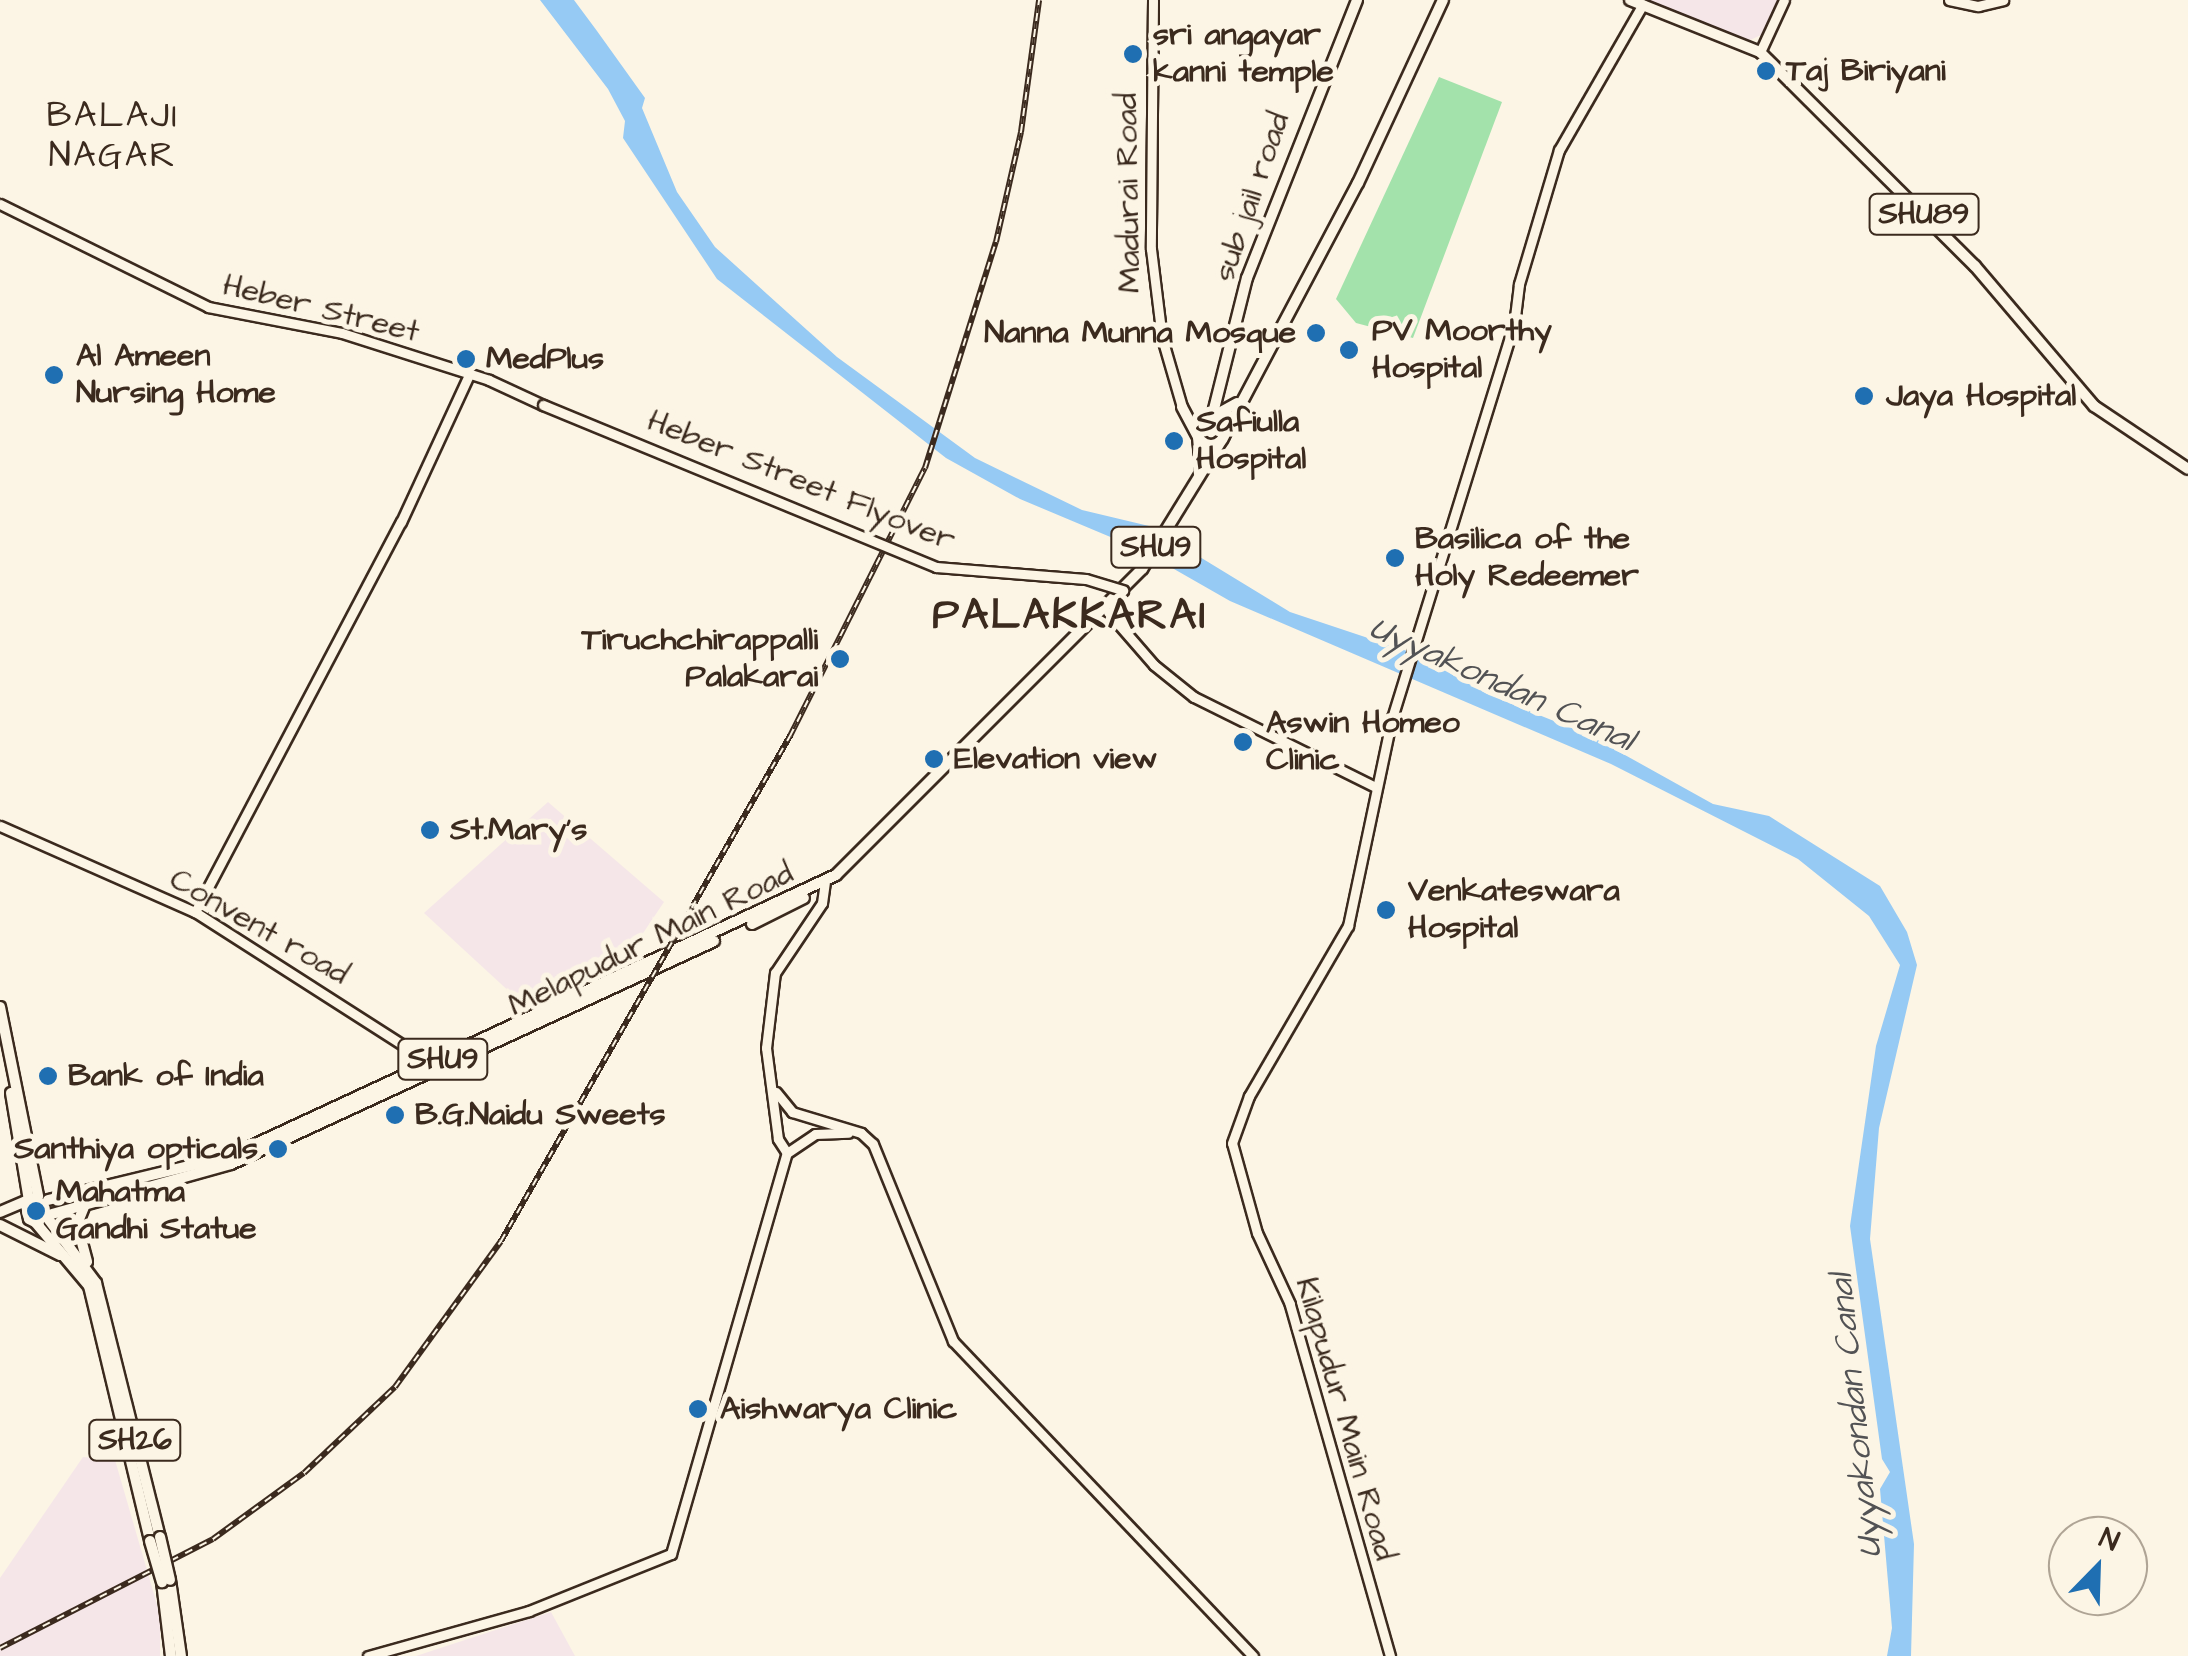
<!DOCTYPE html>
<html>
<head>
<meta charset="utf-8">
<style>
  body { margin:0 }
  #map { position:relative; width:2188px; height:1656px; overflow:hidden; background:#fcf5e5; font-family:"Architects Daughter",sans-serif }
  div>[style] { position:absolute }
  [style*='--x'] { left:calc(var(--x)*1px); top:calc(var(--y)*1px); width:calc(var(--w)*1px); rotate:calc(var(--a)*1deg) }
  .built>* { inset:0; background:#f5e6e8 }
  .green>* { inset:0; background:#a3e2ab }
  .water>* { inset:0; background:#96caf4 }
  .roads { filter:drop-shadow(2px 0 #3b2a1e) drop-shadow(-2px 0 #3b2a1e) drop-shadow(0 2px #3b2a1e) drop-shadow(0 -2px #3b2a1e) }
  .secondary>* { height:9px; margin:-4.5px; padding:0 4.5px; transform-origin:4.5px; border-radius:4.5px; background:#fcf5e5 }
  .primary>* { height:10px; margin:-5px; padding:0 5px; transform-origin:5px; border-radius:5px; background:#fcf5e5 }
  .primary>.ring { margin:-5px; padding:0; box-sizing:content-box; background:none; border:10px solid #fcf5e5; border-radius:50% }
  .rail>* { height:6px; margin-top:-3px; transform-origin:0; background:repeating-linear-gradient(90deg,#fcf5e5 0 8px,#3b2a1e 0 16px); box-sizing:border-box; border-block:2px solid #3b2a1e }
  .bridges { filter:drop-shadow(2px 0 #3b2a1e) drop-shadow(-2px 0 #3b2a1e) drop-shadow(0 2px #3b2a1e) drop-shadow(0 -2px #3b2a1e) }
  .secondary-bridge>* { height:9px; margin:-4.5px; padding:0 4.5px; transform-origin:4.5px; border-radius:4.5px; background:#fcf5e5 }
  .primary-bridge>* { height:10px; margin:-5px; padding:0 5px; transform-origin:5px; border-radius:5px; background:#fcf5e5 }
  .dots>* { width:28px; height:28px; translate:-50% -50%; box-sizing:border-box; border:5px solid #fcf5e5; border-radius:50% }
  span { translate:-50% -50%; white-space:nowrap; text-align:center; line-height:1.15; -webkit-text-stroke:10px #fcf5e5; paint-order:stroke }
  .shield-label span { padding:2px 8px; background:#fcf5e5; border:2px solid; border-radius:8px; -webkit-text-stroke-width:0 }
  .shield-label { font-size:30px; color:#3b2a1e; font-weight:700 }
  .poi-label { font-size:32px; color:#3b2a1e; font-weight:700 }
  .left { translate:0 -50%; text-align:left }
  .right { translate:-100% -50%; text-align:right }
  .street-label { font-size:32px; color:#3b2a1e }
  .neighbourhood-label { font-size:35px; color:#3b2a1e; letter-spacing:2.5px }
  .water-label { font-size:35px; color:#525254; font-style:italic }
  .district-label { font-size:42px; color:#3b2a1e; font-weight:700; letter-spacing:2.5px }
  .north { position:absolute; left:2048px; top:1516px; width:100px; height:100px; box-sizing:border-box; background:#fcf5e5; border:2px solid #afa495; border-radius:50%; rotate:23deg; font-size:28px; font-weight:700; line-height:40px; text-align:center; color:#3b2a1e }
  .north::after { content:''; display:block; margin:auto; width:35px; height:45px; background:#1f6fb2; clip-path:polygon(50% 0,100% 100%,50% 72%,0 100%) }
</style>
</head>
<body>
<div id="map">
  <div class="built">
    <i style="clip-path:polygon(1646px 0,1778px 0,1761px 35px,1748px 41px)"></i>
    <i style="clip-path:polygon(548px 802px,664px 902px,627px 957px,527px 1008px,424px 913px)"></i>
    <i style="clip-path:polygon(83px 1457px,115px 1460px,160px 1615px,160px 1656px,0 1656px,0 1578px)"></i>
    <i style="clip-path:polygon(551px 1612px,575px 1656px,416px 1656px)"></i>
  </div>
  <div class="green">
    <i style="clip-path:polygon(1439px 77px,1502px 102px,1413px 338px,1356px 323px,1336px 299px)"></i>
  </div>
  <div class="water">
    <i style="clip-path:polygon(540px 0,574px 0,597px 31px,645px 98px,642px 108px,677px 192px,715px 247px,837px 357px,975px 458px,1082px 510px,1149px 526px,1290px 612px,1413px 653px,1489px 695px,1589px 735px,1713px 804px,1769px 816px,1880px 886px,1907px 932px,1917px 965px,1879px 1128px,1870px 1239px,1914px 1544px,1911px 1656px,1887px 1656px,1892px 1628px,1880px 1489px,1890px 1472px,1882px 1459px,1850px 1226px,1876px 1046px,1900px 965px,1869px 916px,1798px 859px,1611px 764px,1230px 601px,1139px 549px,1020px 499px,946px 458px,717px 279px,623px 138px,625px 121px,608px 89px)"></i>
  </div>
  <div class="roads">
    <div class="secondary">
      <i style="--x:1153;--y:0;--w:249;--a:90.5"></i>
      <i style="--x:1151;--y:249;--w:90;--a:83"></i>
      <i style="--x:1162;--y:338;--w:72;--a:73.8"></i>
      <i style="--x:1949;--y:0;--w:30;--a:12"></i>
      <i style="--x:1978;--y:6;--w:26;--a:-13"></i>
      <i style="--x:1760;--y:52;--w:57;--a:-65.2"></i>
      <i style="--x:0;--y:204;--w:232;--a:26.3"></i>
      <i style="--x:208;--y:307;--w:136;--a:11"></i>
      <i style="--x:342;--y:333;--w:154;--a:17.7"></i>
      <i style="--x:489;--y:380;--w:60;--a:24.8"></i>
      <i style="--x:1108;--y:612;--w:70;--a:49"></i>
      <i style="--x:1154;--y:665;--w:51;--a:38.7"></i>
      <i style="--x:1194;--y:697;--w:202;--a:26.4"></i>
      <i style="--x:0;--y:826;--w:213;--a:23.8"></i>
      <i style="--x:195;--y:912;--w:284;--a:32.6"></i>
      <i style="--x:195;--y:912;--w:441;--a:-62.2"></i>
      <i style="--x:401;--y:522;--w:162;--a:-65.2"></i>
      <i style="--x:776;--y:1092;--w:26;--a:51"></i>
      <i style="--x:792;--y:1112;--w:72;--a:16.9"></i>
      <i style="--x:861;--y:1133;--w:16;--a:43"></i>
      <i style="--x:873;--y:1144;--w:213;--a:67.9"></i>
      <i style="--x:953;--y:1341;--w:435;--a:46.4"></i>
      <i style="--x:787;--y:1153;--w:34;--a:-34"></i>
      <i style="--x:815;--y:1134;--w:33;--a:-2"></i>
      <i style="--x:368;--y:1656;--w:167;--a:-15.6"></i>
      <i style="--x:529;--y:1611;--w:153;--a:-21.9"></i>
      <i style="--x:671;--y:1554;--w:417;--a:-73.9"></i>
      <i style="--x:787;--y:1153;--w:17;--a:-123"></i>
      <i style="--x:778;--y:1139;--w:92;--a:-97.5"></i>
      <i style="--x:766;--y:1048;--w:76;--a:-83.2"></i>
      <i style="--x:775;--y:973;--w:84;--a:-56.1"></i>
      <i style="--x:822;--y:903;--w:21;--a:-82"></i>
      <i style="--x:1390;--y:1656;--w:366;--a:-105.9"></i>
      <i style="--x:1290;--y:1304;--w:78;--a:-114.9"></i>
      <i style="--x:1257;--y:1233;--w:93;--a:-105.5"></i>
      <i style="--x:1232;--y:1143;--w:50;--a:-70.1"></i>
      <i style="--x:1249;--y:1096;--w:197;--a:-59.8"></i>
      <i style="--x:1348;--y:926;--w:213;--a:-78.1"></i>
      <i style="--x:1392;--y:718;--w:412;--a:-72.8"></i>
      <i style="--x:1514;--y:325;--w:41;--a:-83"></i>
      <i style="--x:1519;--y:284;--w:140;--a:-73.4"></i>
      <i style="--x:1559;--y:150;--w:168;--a:-60.1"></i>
    </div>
    <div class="primary">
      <i style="--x:1630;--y:0;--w:140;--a:21.8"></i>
      <i style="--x:1760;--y:52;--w:303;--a:44.9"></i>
      <i style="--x:1975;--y:266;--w:184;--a:49.6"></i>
      <i style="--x:2094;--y:406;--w:113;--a:33.8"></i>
      <i style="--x:1237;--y:403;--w:29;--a:151"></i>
      <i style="--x:1212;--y:417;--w:143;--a:-75.9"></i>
      <i style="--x:1247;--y:278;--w:299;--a:-68.4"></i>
      <i style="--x:1182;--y:407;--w:34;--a:62"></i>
      <i style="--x:1198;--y:437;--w:34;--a:85"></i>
      <i class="ring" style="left:1197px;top:417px;width:18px;height:18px"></i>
      <i style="--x:1225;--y:434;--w:284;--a:-62.1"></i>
      <i style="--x:1358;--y:183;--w:202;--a:-65.1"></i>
      <i style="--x:752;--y:924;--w:58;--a:-26.6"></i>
      <i style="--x:0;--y:1007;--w:193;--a:78.6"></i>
      <i style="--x:11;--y:1093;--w:109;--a:80.5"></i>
      <i style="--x:48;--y:1200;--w:187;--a:-13.6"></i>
      <i style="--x:230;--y:1156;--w:668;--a:-24.88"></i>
      <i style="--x:836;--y:875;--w:433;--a:-45"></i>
      <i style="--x:1142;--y:569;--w:150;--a:-58.3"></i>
      <i style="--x:26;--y:1205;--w:14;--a:78"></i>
      <i style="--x:29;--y:1219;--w:11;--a:27"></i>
      <i style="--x:84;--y:1207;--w:18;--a:112"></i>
      <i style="--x:77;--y:1224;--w:39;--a:75"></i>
      <i style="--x:0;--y:1212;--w:33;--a:-23"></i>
      <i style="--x:52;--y:1214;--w:186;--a:-15.6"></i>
      <i style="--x:231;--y:1164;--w:532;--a:-24.78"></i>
      <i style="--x:49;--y:1220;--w:79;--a:53.3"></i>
      <i style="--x:96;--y:1283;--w:262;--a:75.9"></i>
      <i style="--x:36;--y:1223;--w:82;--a:49.9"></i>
      <i style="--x:89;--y:1286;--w:262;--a:76.5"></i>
      <i style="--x:0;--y:1225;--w:67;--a:26.6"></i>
      <i style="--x:170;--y:1580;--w:77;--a:81.8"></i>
      <i style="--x:162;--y:1582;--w:75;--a:83.1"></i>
    </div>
  </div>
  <div class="rail">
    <i style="--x:0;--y:1648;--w:239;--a:-27.1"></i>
    <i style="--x:213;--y:1539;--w:112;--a:-36"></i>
    <i style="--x:304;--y:1473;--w:125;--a:-43.4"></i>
    <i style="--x:395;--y:1387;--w:180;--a:-54"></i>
    <i style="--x:501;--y:1241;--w:582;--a:-60.22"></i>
    <i style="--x:790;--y:736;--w:300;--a:-63.3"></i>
    <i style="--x:925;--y:468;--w:237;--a:-72.6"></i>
    <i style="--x:996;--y:242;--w:113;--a:-77.2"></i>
    <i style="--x:1021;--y:132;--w:133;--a:-82.2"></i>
  </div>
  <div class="bridges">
    <div class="secondary-bridge">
      <i style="--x:543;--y:405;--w:425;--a:22.4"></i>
      <i style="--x:936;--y:567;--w:150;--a:4.6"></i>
      <i style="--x:1086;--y:579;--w:39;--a:17"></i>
    </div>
    <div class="primary-bridge">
      <i style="--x:160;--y:1537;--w:44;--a:76.9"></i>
      <i style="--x:150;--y:1541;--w:43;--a:73.7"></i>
    </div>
  </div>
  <div class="dots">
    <i style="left:1133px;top:54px;background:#1f6fb2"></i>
    <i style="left:1766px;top:71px;background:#1f6fb2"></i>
    <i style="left:1316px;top:333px;background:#1f6fb2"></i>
    <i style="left:1349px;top:350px;background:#1f6fb2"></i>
    <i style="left:466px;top:359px;background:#1f6fb2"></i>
    <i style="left:54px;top:375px;background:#1f6fb2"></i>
    <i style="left:1864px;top:396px;background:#1f6fb2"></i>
    <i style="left:1174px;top:441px;background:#1f6fb2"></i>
    <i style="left:1395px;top:558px;background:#1f6fb2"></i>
    <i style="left:840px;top:659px;background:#1f6fb2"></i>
    <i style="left:1243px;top:742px;background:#1f6fb2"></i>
    <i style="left:934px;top:759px;background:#1f6fb2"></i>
    <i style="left:430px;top:830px;background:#1f6fb2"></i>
    <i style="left:1386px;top:910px;background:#1f6fb2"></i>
    <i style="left:48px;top:1076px;background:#1f6fb2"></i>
    <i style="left:395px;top:1115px;background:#1f6fb2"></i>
    <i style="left:278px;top:1149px;background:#1f6fb2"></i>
    <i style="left:36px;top:1211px;background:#1f6fb2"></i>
    <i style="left:698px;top:1409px;background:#1f6fb2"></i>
  </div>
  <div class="shield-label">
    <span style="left:1924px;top:214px">SHU89</span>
    <span style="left:1156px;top:547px">SHU9</span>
    <span style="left:443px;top:1059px">SHU9</span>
    <span style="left:135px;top:1440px">SH26</span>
  </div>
  <div class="poi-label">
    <span class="left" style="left:1153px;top:54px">sri angayar<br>kanni temple</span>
    <span class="left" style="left:1786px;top:71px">Taj Biriyani</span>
    <span class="left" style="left:1372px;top:350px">PV Moorthy<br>Hospital</span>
    <span class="right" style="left:1296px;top:333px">Nanna Munna Mosque</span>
    <span class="left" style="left:76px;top:375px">Al Ameen<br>Nursing Home</span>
    <span class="left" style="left:486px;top:359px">MedPlus</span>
    <span class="left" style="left:1886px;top:396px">Jaya Hospital</span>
    <span class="left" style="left:1196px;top:441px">Safiulla<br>Hospital</span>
    <span class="left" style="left:1415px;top:558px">Basilica of the<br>Holy Redeemer</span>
    <span class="right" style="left:818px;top:659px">Tiruchchirappalli<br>Palakarai</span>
    <span class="left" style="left:1266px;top:742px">Aswin Homeo<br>Clinic</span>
    <span class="left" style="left:954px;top:759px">Elevation view</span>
    <span class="left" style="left:450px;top:830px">St.Mary's</span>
    <span class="left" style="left:1408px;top:910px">Venkateswara<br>Hospital</span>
    <span class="left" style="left:68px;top:1076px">Bank of India</span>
    <span class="left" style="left:415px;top:1115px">B.G.Naidu Sweets</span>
    <span class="right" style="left:258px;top:1149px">Santhiya opticals</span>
    <span class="left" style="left:56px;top:1211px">Mahatma<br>Gandhi Statue</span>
    <span class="left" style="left:720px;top:1409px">Aishwarya Clinic</span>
  </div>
  <div class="street-label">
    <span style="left:1129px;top:193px;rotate:-91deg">Madurai Road</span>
    <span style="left:1252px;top:197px;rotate:-71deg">sub jail road</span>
    <span style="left:321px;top:309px;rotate:14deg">Heber Street</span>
    <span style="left:801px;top:481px;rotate:22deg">Heber Street Flyover</span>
    <span style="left:259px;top:927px;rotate:30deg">Convent road</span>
    <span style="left:651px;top:940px;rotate:-26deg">Melapudur Main Road</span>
    <span style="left:1345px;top:1419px;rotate:74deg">Kilapudur Main Road</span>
  </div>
  <div class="neighbourhood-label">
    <span style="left:113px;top:136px">BALAJI<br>NAGAR</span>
  </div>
  <div class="water-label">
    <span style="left:1502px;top:684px;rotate:24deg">Uyyakondan Canal</span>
    <span style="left:1856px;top:1416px;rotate:-96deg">Uyyakondan Canal</span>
  </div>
  <div class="district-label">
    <span style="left:1070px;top:616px">PALAKKARAI</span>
  </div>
  <div class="north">N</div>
</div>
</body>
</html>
